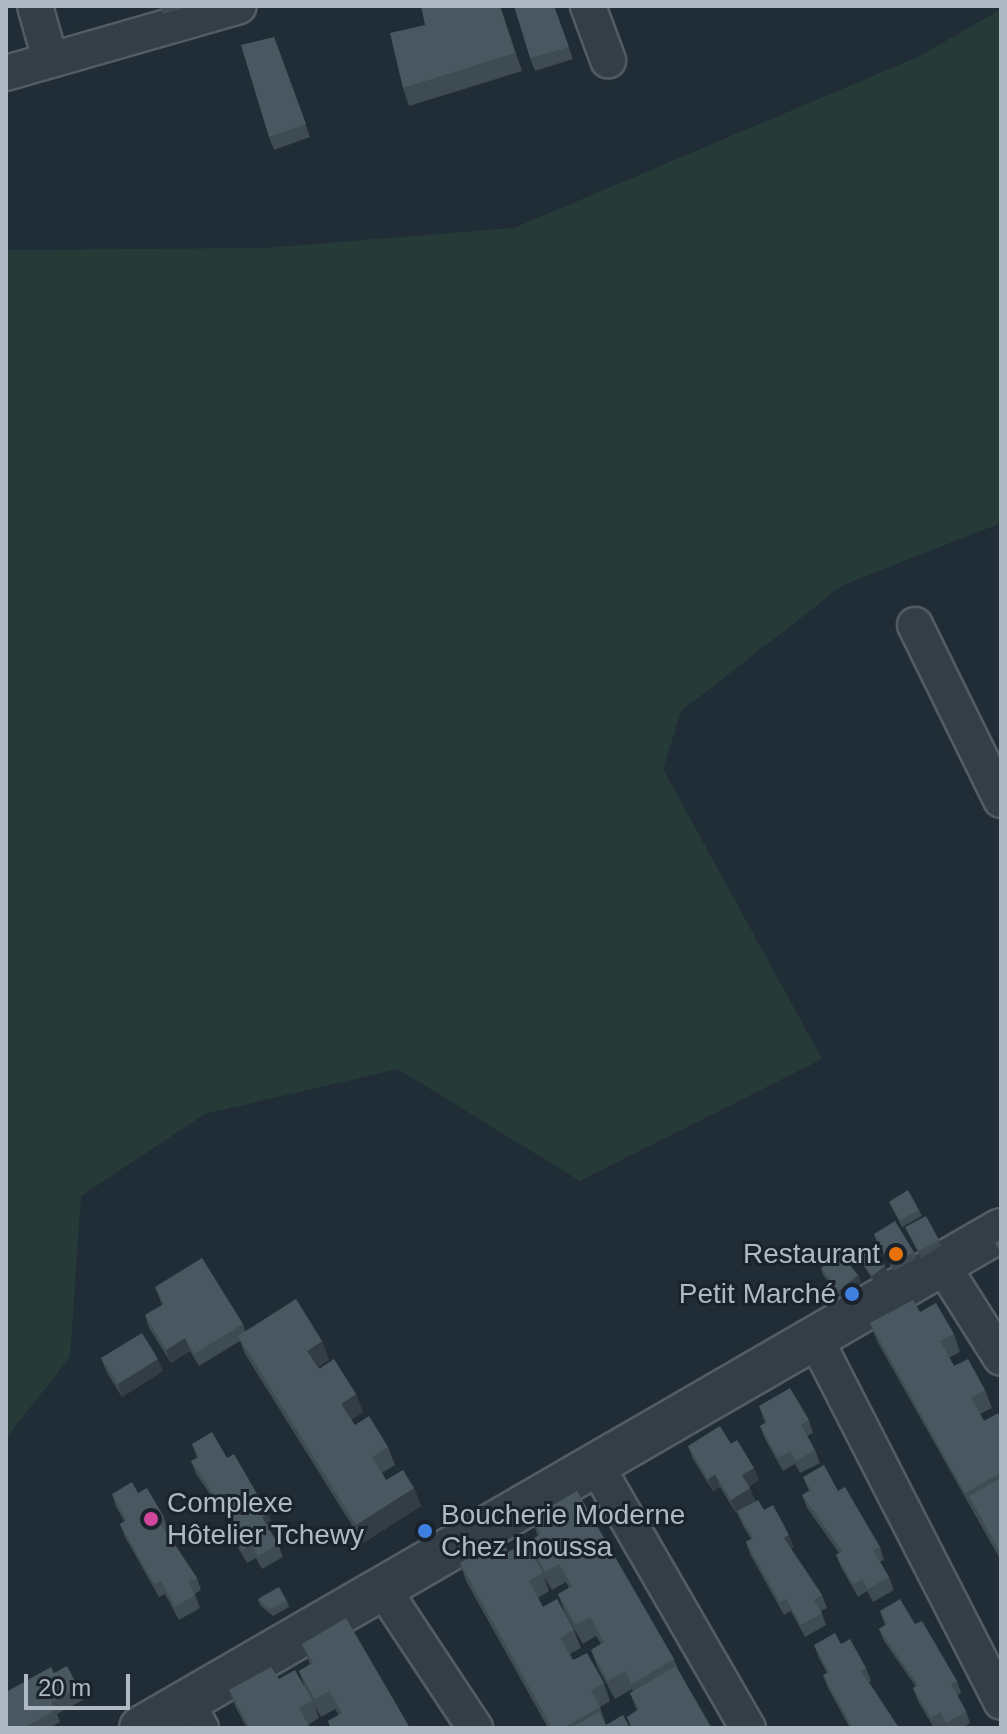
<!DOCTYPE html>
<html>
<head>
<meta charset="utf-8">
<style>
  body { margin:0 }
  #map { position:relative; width:1007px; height:1734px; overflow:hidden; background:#212d36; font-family:Arial,sans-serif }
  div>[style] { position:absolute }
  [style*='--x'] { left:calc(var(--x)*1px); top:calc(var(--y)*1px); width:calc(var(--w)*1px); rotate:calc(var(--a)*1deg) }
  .green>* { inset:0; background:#263b38 }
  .roads { filter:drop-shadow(2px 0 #525c64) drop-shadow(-2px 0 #525c64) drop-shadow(0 2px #525c64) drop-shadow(0 -2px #525c64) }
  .minor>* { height:34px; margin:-17px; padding:0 17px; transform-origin:17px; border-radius:17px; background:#343e46 }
  .tertiary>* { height:42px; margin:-21px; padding:0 21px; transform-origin:21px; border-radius:21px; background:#343e46 }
  .wall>* { inset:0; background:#3f4b53 }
  .shaded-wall>* { inset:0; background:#333d44 }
  .building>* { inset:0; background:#495761 }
  .dots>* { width:22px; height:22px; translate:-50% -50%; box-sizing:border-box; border:4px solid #1a232b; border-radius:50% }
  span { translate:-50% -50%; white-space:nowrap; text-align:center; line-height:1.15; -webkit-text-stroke:6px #1a232b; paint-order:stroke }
  .poi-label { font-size:28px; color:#afb9c3 }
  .right { translate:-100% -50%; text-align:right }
  .left { translate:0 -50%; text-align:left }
  .frame { position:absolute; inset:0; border:8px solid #afb9c3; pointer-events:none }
  .scale { position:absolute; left:24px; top:1674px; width:106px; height:36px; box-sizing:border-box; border:4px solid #afb9c3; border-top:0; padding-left:10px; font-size:24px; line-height:28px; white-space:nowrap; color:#afb9c3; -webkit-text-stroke:6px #1a232b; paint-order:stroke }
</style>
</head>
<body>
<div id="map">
  <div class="green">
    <i style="clip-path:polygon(1001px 9px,1001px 523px,843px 585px,681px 711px,663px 769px,822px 1059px,580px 1181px,398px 1069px,205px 1114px,81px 1196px,70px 1357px,6px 1438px,6px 250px,265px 248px,514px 228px,920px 56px)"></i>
  </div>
  <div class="roads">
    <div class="minor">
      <i style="--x:35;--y:6;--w:55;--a:74.2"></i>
      <i style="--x:588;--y:6;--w:58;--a:69.7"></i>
      <i style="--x:6;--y:73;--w:242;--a:-16"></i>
      <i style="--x:915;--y:625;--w:195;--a:63.8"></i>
      <i style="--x:941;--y:1263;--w:112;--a:57.7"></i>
      <i style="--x:814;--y:1336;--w:411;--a:62.9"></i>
      <i style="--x:596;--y:1465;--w:304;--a:60"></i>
      <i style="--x:383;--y:1589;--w:167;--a:56.5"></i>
      <i style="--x:186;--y:1702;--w:30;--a:60"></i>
    </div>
    <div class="tertiary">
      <i style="--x:141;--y:1728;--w:994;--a:-30.07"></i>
    </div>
  </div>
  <div class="wall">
    <i style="clip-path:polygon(160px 6px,191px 6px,163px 14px)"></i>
    <i style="clip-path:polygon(500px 6px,522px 71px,409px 106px,403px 88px,425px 25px)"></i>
    <i style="clip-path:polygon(554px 6px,573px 59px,535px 71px,530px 58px)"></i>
    <i style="clip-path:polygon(274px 37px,310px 137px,274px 150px,269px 137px)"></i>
    <i style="clip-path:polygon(889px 1202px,919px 1210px,922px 1216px,902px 1227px)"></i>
    <i style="clip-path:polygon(905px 1227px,939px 1240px,941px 1246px,921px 1258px)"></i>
    <i style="clip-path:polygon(874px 1234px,914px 1252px,916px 1259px,894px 1271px,876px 1240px)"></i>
    <i style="clip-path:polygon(858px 1254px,888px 1273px,874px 1282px,860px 1260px)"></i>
    <i style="clip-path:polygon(821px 1268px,858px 1275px,861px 1282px,841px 1297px,823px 1275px)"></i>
    <i style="clip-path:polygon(155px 1287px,243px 1324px,245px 1331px,322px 1341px,329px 1360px,318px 1367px,356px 1394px,363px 1412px,351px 1420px,355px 1425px,388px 1447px,395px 1465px,382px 1473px,386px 1480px,414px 1488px,421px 1506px,363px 1543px,245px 1354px,240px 1341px,199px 1366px,190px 1351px,171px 1363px,149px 1328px,145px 1315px,162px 1305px)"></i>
    <i style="clip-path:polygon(920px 1312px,954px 1334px,960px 1352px,949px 1358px,954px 1366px,985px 1390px,992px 1408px,980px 1414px,984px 1421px,1001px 1419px,1001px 1561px,877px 1341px,870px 1323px)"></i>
    <i style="clip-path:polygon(101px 1358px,163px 1371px,122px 1397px,106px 1371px)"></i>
    <i style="clip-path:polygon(759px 1406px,809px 1420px,813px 1433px,807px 1436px,815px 1450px,820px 1463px,800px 1473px,795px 1464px,783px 1471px,765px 1439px,760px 1426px,765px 1423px)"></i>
    <i style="clip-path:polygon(192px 1444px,227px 1458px,268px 1513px,273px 1526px,269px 1529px,278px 1544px,283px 1557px,262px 1569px,256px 1558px,247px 1563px,230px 1534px,225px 1522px,228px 1520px,196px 1474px,191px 1461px,197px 1458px)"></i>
    <i style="clip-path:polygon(731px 1444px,754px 1468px,759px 1480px,749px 1486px,755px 1501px,743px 1508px,764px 1510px,794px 1547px,791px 1549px,822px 1595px,827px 1608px,821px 1611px,826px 1625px,805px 1637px,791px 1611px,784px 1615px,750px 1554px,746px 1542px,751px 1539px,742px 1524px,737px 1512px,736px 1513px,720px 1487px,713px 1491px,693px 1459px,688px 1446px)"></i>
    <i style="clip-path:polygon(803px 1477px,838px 1491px,880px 1547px,884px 1560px,880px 1562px,889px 1577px,894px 1590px,873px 1602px,867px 1591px,858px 1597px,841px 1567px,836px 1555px,839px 1553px,807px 1508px,802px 1495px,809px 1491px)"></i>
    <i style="clip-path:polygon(138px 1493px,164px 1517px,168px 1530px,166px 1531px,197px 1578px,201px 1590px,195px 1594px,200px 1608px,179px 1620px,165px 1594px,159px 1597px,125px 1537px,120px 1524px,125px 1522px,116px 1507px,112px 1494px)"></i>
    <i style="clip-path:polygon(531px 1518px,674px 1659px,678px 1670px,712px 1728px,631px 1728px,627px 1717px,637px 1711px,630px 1693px,633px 1691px,632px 1689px,615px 1699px,598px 1668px,591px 1650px,601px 1644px,596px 1636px,583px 1644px,565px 1613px,558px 1594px,569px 1588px,566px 1582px,552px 1590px,544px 1577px,549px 1591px,538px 1598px,543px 1607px,574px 1630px,581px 1648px,570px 1654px,573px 1660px,604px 1683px,610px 1701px,600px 1707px,606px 1725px,630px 1728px,548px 1728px,466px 1581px,460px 1563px,508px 1552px,533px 1555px,528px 1542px,538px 1536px)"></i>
    <i style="clip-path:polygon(258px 1599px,287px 1601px,289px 1607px,273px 1616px,260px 1605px)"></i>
    <i style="clip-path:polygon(880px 1611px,915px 1624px,957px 1681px,961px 1693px,957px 1696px,966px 1711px,970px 1723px,963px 1728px,946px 1728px,944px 1725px,939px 1728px,934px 1728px,918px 1701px,913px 1688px,916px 1687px,884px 1641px,879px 1629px,885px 1625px)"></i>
    <i style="clip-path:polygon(302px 1644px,410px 1728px,330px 1728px,328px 1721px,339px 1715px,335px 1709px,321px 1717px,314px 1704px,319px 1718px,308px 1725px,310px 1728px,247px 1728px,236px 1708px,229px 1690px,279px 1679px,304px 1685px,299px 1671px,310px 1664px)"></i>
    <i style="clip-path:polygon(841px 1644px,866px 1668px,871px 1681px,869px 1682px,899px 1728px,850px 1728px,828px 1688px,823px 1675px,827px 1673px,819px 1658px,814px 1645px)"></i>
    <i style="clip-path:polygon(54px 1673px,78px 1687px,83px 1700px,57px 1714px,60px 1722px,50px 1728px,6px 1728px)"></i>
  </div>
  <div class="shaded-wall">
    <i style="clip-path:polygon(885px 1266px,888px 1273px,874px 1282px,872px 1276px)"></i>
    <i style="clip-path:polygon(858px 1275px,861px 1282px,841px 1297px,839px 1291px)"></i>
    <i style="clip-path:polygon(185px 1338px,190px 1351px,171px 1363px,166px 1350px)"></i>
    <i style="clip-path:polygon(322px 1341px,329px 1360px,314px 1369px,307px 1351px)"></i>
    <i style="clip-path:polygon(158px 1359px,163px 1371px,122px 1397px,118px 1384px)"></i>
    <i style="clip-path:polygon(356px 1394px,363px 1412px,348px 1422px,341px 1404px)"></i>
    <i style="clip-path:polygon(754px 1468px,759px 1480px,747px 1488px,742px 1475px)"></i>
    <i style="clip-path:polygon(715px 1474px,720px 1487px,713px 1491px,708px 1479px)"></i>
    <i style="clip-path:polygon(414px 1488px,421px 1506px,363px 1543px,356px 1525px)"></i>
    <i style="clip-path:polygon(750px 1488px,755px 1501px,736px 1513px,731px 1500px)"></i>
    <i style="clip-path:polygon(268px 1513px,273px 1526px,267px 1530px,262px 1517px)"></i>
    <i style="clip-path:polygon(789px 1535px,794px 1547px,789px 1551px,784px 1538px)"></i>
  </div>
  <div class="building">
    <i style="clip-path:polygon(421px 6px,500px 6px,515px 53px,403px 88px,390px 33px,425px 25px)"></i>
    <i style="clip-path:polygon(514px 6px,554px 6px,569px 47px,530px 58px)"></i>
    <i style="clip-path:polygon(274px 37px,306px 124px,269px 137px,241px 45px)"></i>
    <i style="clip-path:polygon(908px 1190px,919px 1210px,900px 1220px,889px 1202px)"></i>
    <i style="clip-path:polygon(926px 1216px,939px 1240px,919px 1251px,905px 1227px)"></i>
    <i style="clip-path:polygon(895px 1221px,914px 1252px,892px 1265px,874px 1234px)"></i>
    <i style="clip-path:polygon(1001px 1239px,1001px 1254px,995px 1243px)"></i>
    <i style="clip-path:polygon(871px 1245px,885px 1266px,872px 1276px,858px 1254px)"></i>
    <i style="clip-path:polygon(840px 1253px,858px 1275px,839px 1291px,821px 1268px)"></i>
    <i style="clip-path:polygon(202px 1258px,243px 1324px,194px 1354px,185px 1338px,166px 1350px,145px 1315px,164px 1304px,155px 1287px)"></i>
    <i style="clip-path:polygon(296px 1299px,322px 1341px,307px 1351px,319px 1369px,334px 1359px,356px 1394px,341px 1404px,355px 1425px,369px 1416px,388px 1447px,372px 1457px,386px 1480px,403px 1470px,414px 1488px,356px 1525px,238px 1336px)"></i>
    <i style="clip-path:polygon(913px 1300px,920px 1312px,936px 1303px,954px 1334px,940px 1341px,954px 1366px,968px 1359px,985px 1390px,971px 1398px,984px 1421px,998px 1413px,1001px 1419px,1001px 1473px,965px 1493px,870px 1323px)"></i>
    <i style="clip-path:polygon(142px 1333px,158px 1359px,118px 1384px,101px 1358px)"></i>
    <i style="clip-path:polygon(790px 1388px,809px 1420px,801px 1425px,815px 1450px,796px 1461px,790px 1451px,778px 1458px,760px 1426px,767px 1422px,759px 1406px)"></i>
    <i style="clip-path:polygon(720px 1426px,731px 1444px,737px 1440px,754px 1468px,742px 1475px,750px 1488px,731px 1500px,715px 1474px,708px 1479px,688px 1446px)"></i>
    <i style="clip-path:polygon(212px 1432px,227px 1458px,234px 1454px,268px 1513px,262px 1517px,278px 1544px,258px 1556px,251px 1545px,242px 1550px,225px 1522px,230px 1518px,191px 1461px,199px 1457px,192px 1444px)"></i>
    <i style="clip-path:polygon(824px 1465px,838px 1491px,845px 1487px,880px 1547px,873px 1550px,889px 1577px,868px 1589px,862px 1579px,853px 1584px,836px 1555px,842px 1551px,802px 1495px,811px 1490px,803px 1477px)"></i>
    <i style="clip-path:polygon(1001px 1478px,1001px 1554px,969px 1496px)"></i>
    <i style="clip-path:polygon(132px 1482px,138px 1493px,147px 1488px,164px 1517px,158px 1520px,197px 1578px,188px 1582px,195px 1595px,175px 1607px,161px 1581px,154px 1584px,120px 1524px,126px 1520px,112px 1494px)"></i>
    <i style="clip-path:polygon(577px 1491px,674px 1659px,632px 1684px,625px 1671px,608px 1681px,591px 1650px,604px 1642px,590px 1617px,576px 1625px,558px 1594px,572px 1586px,559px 1564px,545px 1572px,528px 1542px,541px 1534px,531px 1518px)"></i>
    <i style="clip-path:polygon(758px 1500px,764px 1510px,773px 1505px,789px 1535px,784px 1538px,822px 1595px,814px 1600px,822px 1613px,801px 1625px,786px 1599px,780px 1602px,746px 1542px,753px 1538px,737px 1511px)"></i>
    <i style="clip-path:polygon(502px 1539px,508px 1552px,525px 1543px,543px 1573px,529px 1581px,543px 1607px,557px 1599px,574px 1630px,560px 1638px,573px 1660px,587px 1653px,604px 1683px,591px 1690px,600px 1707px,563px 1728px,552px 1728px,460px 1563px)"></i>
    <i style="clip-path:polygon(279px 1587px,287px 1601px,270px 1609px,258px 1599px)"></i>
    <i style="clip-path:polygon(900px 1599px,915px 1624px,922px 1621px,957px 1681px,951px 1684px,966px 1711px,946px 1723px,940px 1712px,931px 1718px,913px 1688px,918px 1685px,879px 1629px,887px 1624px,880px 1611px)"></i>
    <i style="clip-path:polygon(346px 1618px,410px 1728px,332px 1728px,328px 1721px,342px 1713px,329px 1691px,315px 1699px,299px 1671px,313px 1663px,302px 1644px)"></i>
    <i style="clip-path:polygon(835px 1633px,841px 1644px,850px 1639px,866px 1668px,861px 1671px,899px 1728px,853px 1728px,823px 1675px,829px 1672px,814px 1645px)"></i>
    <i style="clip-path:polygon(67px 1666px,78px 1687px,51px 1702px,55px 1710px,24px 1728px,6px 1728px,6px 1692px,51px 1667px,54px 1673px)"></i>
    <i style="clip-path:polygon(676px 1666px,711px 1728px,633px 1728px,627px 1717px,639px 1709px,630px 1693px)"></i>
    <i style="clip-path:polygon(271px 1667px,279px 1679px,295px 1670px,312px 1700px,299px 1708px,310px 1728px,250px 1728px,229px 1690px)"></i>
    <i style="clip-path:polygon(599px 1712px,606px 1725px,623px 1715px,630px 1728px,571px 1728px)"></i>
  </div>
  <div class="dots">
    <i style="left:896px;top:1254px;background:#e8710a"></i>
    <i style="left:852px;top:1294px;background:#3f7fe0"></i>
    <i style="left:151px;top:1519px;background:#d1479c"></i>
    <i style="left:425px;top:1531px;background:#3f7fe0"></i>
  </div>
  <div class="poi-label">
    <span class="right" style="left:880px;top:1254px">Restaurant</span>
    <span class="right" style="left:836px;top:1294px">Petit Marché</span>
    <span class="left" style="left:167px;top:1519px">Complexe<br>Hôtelier Tchewy</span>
    <span class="left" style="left:441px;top:1531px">Boucherie Moderne<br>Chez Inoussa</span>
  </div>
  <div class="frame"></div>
  <div class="scale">20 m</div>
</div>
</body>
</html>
